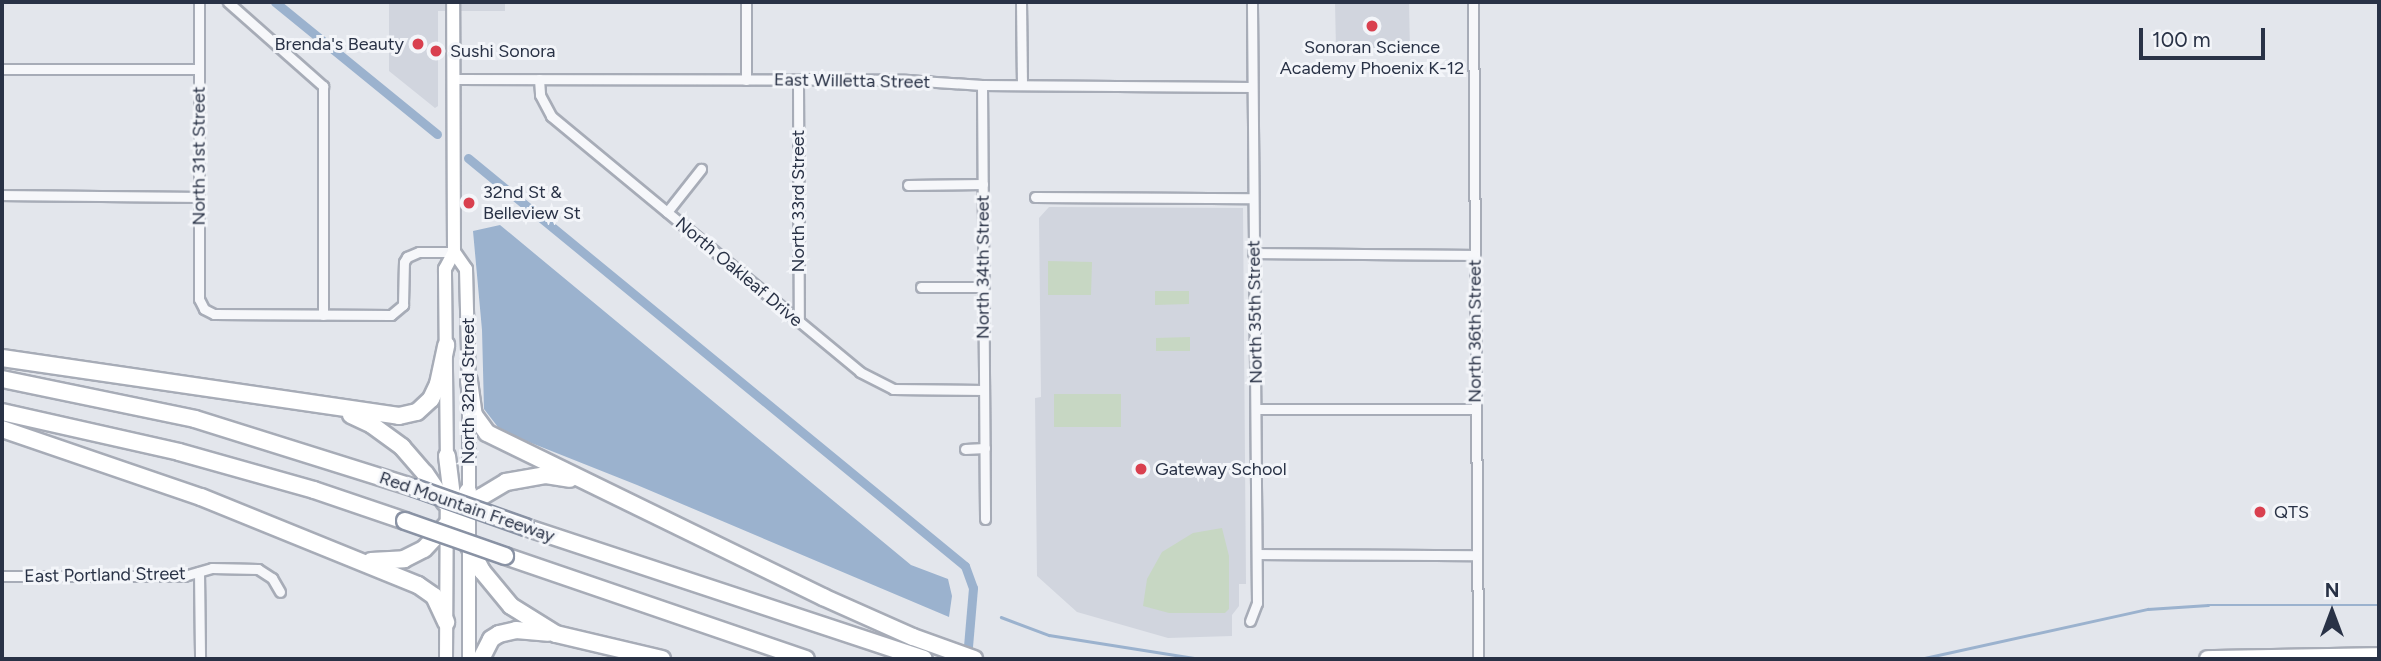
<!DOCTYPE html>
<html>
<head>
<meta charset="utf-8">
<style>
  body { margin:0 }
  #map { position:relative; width:2381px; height:661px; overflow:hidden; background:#e3e6ec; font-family:Figtree,sans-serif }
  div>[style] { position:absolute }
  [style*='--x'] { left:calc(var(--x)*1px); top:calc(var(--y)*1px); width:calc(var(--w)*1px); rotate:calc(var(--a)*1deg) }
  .built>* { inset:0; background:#d1d5de }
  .green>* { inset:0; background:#c7d7c3 }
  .water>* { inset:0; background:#9bb2ce }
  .stream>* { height:2.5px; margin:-1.25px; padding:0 1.25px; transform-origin:1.25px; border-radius:1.25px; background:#9bb2ce }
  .canal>* { height:9px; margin:-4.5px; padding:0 4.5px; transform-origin:4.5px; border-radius:4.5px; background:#9bb2ce }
  .roads { filter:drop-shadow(2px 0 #a7acb7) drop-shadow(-2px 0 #a7acb7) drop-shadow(0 2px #a7acb7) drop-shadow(0 -2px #a7acb7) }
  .minor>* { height:9px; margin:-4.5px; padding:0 4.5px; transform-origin:4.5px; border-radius:4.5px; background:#f6f7fa }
  .secondary>* { height:12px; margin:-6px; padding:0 6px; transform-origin:6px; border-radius:6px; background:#fff }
  .motorway>* { height:16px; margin:-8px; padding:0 8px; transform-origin:8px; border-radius:8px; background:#fff }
  .bridges { filter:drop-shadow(2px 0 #8992a4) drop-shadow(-2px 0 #8992a4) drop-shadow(0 2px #8992a4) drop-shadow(0 -2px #8992a4) }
  .motorway-bridge>* { height:16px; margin:-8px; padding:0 8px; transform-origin:8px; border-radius:8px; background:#fff }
  .dots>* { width:19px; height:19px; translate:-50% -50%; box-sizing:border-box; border:4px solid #f3f5f9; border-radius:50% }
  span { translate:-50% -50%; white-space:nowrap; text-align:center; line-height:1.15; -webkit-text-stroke:6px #f3f5f9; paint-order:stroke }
  .poi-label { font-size:18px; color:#293246 }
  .right { translate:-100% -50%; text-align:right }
  .left { translate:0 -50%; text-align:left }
  .street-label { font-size:18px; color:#293246 }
  .frame { position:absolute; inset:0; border:4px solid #293246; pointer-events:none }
  .north { position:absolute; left:2297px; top:577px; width:70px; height:70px; -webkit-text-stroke:5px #f3f5f9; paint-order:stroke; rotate:0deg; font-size:19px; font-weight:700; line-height:28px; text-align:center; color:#293246 }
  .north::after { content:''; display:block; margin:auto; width:24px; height:32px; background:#293246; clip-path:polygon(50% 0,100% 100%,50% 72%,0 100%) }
  .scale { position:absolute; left:2139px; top:28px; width:126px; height:32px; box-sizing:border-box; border:4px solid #293246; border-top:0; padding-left:9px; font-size:21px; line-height:24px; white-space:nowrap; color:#293246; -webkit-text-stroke:5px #f3f5f9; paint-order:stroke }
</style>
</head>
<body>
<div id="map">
  <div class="built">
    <i style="clip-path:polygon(389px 2px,505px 2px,505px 11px,438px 11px,438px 106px,435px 108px,389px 71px)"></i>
    <i style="clip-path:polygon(1335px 2px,1409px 2px,1410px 51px,1336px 50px)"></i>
    <i style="clip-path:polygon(1049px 207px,1243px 208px,1246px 584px,1239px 584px,1239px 606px,1232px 615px,1232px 636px,1168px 638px,1077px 612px,1037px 576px,1035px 398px,1041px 397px,1039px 218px)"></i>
  </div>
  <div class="green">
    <i style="clip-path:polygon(1048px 261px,1092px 262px,1091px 295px,1048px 295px)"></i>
    <i style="clip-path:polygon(1155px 291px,1189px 291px,1189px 304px,1155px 305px)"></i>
    <i style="clip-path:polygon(1190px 337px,1190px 351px,1156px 351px,1156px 338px)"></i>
    <i style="clip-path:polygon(1054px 394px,1121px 394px,1121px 427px,1054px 427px)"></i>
    <i style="clip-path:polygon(1222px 528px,1229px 556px,1229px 609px,1225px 613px,1169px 613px,1143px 606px,1147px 579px,1162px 552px,1193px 533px)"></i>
  </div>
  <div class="water">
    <i style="clip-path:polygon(500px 225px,911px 565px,948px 579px,952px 596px,949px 617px,637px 485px,501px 431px,484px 409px,482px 330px,473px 231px)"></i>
  </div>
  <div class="stream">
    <i style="--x:1001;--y:617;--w:51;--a:20.6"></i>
    <i style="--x:1049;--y:635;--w:153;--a:9"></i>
    <i style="--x:1920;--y:659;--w:233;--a:-12.4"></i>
    <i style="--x:2148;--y:609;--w:60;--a:-3.8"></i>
    <i style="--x:2208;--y:605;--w:171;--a:0"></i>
  </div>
  <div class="canal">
    <i style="--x:275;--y:2;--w:209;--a:39.2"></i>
    <i style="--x:468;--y:158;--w:643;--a:39.38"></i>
    <i style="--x:965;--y:566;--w:23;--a:70"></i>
    <i style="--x:973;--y:588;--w:70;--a:94.9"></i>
  </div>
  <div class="roads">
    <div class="minor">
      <i style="--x:199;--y:2;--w:297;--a:90"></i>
      <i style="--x:199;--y:299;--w:11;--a:63"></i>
      <i style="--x:204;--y:309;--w:11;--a:27"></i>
      <i style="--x:214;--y:314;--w:177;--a:0.3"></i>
      <i style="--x:391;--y:315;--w:16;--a:-40"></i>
      <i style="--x:403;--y:305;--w:43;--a:-88.7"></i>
      <i style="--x:404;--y:262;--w:6;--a:-59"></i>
      <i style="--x:407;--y:257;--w:13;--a:-23"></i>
      <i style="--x:419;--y:252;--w:35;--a:0"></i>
      <i style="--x:228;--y:2;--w:127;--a:41.5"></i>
      <i style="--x:323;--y:86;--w:229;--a:90"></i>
      <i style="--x:1021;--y:2;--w:83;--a:89.3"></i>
      <i style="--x:1473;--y:2;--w:657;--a:89.56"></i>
      <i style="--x:2;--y:69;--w:197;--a:0"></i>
      <i style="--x:452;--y:79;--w:454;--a:0.1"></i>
      <i style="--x:906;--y:80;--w:76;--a:3.8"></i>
      <i style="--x:982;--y:85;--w:270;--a:0.4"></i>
      <i style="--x:539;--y:79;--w:16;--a:86"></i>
      <i style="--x:540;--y:95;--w:24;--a:62"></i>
      <i style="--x:551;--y:116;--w:401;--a:39.6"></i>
      <i style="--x:860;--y:372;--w:37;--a:27"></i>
      <i style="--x:893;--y:389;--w:91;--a:0.6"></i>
      <i style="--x:746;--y:80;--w:78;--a:-90"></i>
      <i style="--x:798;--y:80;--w:242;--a:89.8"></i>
      <i style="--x:982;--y:85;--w:434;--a:89.6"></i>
      <i style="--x:908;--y:185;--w:75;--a:-0.8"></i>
      <i style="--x:2;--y:195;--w:197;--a:0.6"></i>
      <i style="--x:1035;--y:197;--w:218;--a:0.3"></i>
      <i style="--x:667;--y:212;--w:55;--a:-51.7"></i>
      <i style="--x:1253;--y:253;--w:221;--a:0.5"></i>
      <i style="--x:921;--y:287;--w:62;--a:0"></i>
      <i style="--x:1257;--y:409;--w:218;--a:0"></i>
      <i style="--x:965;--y:449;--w:20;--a:-3"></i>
      <i style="--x:1257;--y:554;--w:219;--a:0.3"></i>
      <i style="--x:199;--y:572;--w:87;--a:89.3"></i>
      <i style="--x:2;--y:576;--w:182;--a:0"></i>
      <i style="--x:184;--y:576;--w:29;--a:-16"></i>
      <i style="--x:212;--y:568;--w:46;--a:1.2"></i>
      <i style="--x:258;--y:569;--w:17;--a:33"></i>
      <i style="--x:272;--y:578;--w:16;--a:60"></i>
      <i style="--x:1250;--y:621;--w:19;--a:-69"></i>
      <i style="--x:1257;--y:603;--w:601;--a:-90.48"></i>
    </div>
    <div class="secondary">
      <i style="--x:454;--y:252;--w:21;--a:55"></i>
      <i style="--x:466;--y:269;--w:119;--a:88.6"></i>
      <i style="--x:469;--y:407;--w:252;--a:90"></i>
      <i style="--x:447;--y:465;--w:196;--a:-90.6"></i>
      <i style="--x:445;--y:269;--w:19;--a:-62"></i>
      <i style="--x:454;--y:252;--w:250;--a:-90.2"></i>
      <i style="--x:446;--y:659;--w:166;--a:-89.7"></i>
    </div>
    <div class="motorway">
      <i style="--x:2;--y:358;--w:401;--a:8.3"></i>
      <i style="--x:399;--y:416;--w:18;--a:-13"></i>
      <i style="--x:417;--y:412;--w:19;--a:-43"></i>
      <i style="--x:431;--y:399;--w:17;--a:-65"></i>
      <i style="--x:438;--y:384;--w:40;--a:-78"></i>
      <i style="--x:2;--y:379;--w:197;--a:11.7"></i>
      <i style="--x:195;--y:419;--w:231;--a:17.4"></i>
      <i style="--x:469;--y:381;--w:34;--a:82"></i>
      <i style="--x:474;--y:415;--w:22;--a:54"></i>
      <i style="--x:487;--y:433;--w:374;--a:26"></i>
      <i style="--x:823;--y:597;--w:98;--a:24"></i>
      <i style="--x:913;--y:637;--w:65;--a:19.8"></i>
      <i style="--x:2;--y:412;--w:181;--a:12.7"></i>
      <i style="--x:179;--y:452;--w:140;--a:15.7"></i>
      <i style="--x:314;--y:490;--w:96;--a:18.8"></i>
      <i style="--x:351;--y:415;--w:23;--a:25"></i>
      <i style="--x:372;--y:425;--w:37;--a:36"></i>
      <i style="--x:402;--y:447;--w:35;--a:49"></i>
      <i style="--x:425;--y:473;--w:36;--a:56"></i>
      <i style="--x:2;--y:429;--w:210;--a:18.9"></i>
      <i style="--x:201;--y:497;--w:234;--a:22.1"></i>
      <i style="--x:418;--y:585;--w:19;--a:35"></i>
      <i style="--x:434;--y:596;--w:29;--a:65"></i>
      <i style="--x:447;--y:456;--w:48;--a:82.9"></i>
      <i style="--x:453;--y:504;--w:33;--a:72"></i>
      <i style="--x:463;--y:535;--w:41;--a:62.2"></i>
      <i style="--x:482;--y:571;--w:45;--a:50.4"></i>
      <i style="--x:511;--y:606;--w:53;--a:31.9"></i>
      <i style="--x:556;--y:634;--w:109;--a:13.3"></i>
      <i style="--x:462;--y:516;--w:27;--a:-45"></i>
      <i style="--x:481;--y:497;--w:29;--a:-31"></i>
      <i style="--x:506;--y:482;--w:41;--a:-9.9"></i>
      <i style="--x:546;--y:475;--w:24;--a:9"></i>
      <i style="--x:525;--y:527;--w:420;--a:18.3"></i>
      <i style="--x:505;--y:556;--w:318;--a:18.9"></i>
      <i style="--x:371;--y:561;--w:33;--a:-3"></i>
      <i style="--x:404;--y:559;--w:22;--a:-27"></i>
      <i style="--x:424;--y:549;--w:41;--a:-47"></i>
      <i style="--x:452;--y:519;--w:32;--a:-60"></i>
      <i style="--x:481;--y:659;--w:22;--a:-63"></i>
      <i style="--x:491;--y:639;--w:9;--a:-32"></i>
      <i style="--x:499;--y:634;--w:17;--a:-13"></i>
      <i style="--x:516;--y:630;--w:32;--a:5"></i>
      <i style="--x:2208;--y:659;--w:171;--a:-1"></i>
    </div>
  </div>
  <div class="bridges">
    <div class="motorway-bridge">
      <i style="--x:415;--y:488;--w:117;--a:19.5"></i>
      <i style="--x:405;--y:521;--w:106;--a:19.3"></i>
    </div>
  </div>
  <div class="dots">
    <i style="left:1372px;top:26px;background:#d9404f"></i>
    <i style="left:418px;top:44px;background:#d9404f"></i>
    <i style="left:436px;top:51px;background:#d9404f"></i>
    <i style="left:469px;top:203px;background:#d9404f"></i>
    <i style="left:1141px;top:469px;background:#d9404f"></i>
    <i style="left:2260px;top:512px;background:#d9404f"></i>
  </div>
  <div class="poi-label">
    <span class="right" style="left:404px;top:44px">Brenda's Beauty</span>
    <span style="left:1372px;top:58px">Sonoran Science<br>Academy Phoenix K-12</span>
    <span class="left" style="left:450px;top:51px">Sushi Sonora</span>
    <span class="left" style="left:483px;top:203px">32nd St &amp;<br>Belleview St</span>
    <span class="left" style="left:1155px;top:469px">Gateway School</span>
    <span class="left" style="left:2274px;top:512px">QTS</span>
  </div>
  <div class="street-label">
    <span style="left:852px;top:81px;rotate:1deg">East Willetta Street</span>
    <span style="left:199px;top:156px;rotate:-90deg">North 31st Street</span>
    <span style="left:798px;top:201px;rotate:-90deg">North 33rd Street</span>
    <span style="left:983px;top:267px;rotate:-90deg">North 34th Street</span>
    <span style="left:739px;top:272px;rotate:40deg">North Oakleaf Drive</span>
    <span style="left:1255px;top:312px;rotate:-91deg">North 35th Street</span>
    <span style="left:1475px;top:331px;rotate:-90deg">North 36th Street</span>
    <span style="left:468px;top:391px;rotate:-90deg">North 32nd Street</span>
    <span style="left:467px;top:507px;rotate:19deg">Red Mountain Freeway</span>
    <span style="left:105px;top:575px;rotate:-1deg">East Portland Street</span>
  </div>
  <div class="frame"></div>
  <div class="north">N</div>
  <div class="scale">100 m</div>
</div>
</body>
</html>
